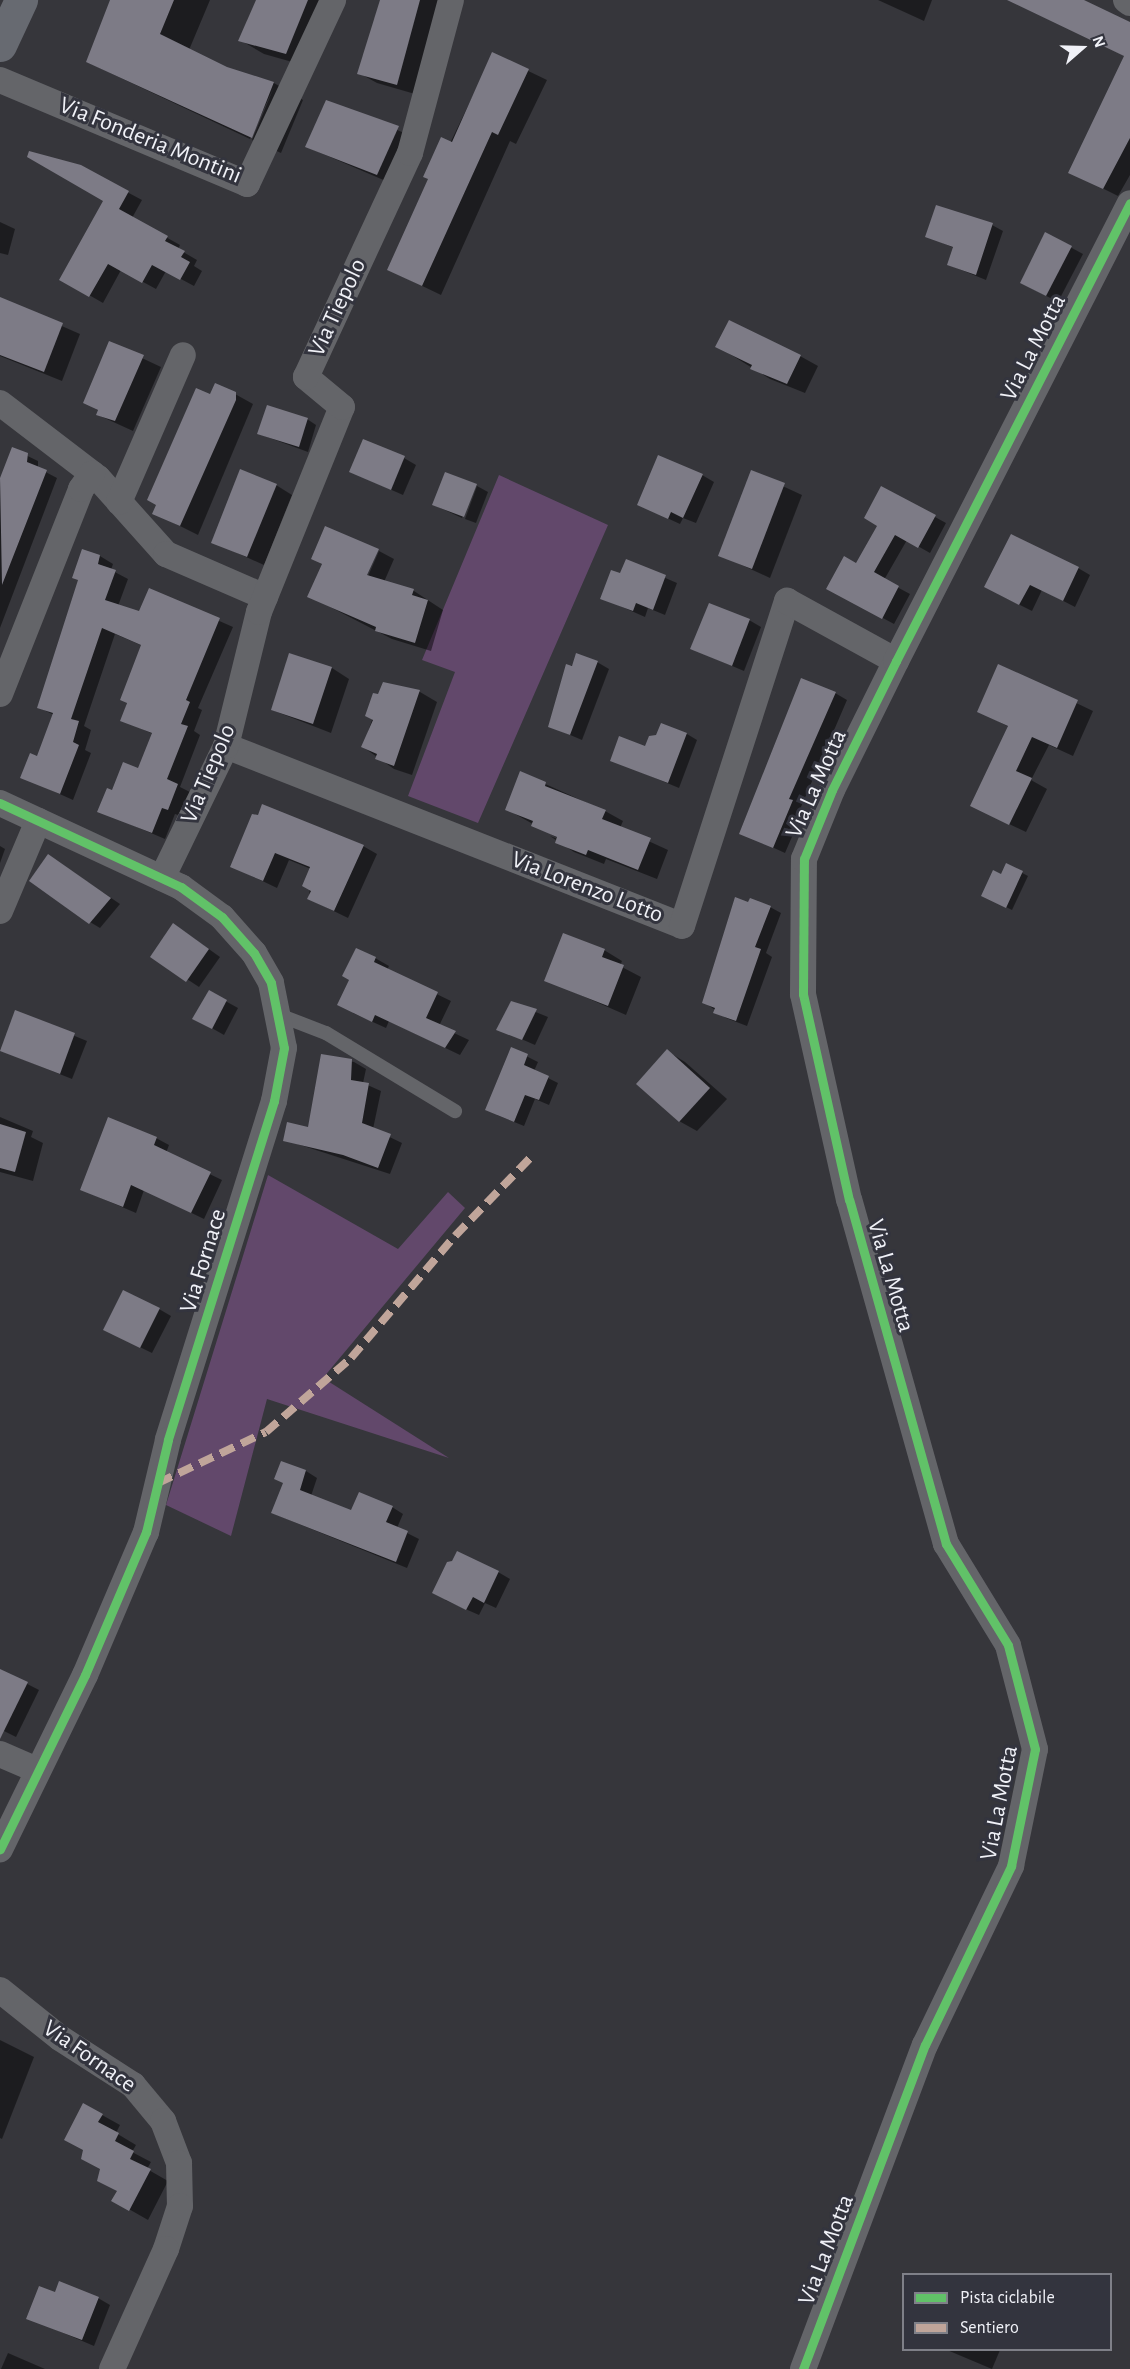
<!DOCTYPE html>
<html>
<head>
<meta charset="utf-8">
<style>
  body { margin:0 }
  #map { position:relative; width:1130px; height:2369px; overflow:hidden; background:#36363b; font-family:"Alegreya Sans",sans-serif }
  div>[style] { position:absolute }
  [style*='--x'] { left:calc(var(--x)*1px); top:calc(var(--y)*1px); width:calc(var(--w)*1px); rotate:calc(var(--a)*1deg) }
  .green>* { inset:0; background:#62486b }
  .shadow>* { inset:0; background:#0007 }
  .building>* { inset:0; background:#7d7b86 }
  .lane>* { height:14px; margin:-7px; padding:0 7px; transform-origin:7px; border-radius:7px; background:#646569 }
  .street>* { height:26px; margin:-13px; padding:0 13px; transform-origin:13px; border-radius:13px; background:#646569 }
  .secondary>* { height:33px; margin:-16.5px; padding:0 16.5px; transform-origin:16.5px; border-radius:16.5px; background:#676a71 }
  .quiet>* { height:8px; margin-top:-4px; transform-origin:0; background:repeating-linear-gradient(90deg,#c0a59a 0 15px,transparent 0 23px) }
  .cycleway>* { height:9px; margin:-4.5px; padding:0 4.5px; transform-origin:4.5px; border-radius:4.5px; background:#61c268 }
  span { translate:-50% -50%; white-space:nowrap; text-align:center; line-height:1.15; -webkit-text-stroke:6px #33343e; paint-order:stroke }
  .street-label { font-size:24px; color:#f0f1f7 }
  .legend { position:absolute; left:902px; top:2273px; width:210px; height:78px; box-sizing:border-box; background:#33343e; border:2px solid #7f8088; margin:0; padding:8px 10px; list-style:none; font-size:18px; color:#f0f1f7 }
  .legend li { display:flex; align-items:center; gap:12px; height:30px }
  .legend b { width:30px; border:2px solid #7f8088 }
  .north { position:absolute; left:1052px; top:18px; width:60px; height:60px; -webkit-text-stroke:4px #33343e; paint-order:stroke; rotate:70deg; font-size:16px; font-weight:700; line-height:24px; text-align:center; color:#f0f1f7 }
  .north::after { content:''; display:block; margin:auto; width:21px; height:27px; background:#f0f1f7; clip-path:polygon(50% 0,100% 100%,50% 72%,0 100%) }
</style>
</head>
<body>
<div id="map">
  <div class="green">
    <i style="clip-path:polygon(499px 475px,608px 525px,478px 823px,408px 796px,455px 672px,422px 660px)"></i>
    <i style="clip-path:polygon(268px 1175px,398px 1249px,448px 1192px,465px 1208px,323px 1378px,449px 1458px,267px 1399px,231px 1536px,166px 1505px)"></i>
  </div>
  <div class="shadow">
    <i style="clip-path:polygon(111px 0,210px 0,189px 50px,227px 68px,274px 83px,303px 100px,281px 153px,252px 140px,274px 87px,250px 139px,87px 62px)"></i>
    <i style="clip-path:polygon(258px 0,338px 0,310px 67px,264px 54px,240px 40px)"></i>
    <i style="clip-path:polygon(381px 0,441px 0,415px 94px,377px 83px,359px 73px)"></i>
    <i style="clip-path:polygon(878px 0,932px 0,924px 21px)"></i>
    <i style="clip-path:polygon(1033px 0,1080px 0,1130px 24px,1130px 175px,1118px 196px,1070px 172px,1125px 56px,1029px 9px)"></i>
    <i style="clip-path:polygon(493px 54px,547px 80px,516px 144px,510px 141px,441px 295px,389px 270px)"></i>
    <i style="clip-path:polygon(327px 102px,417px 138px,395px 185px,307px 147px)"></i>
    <i style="clip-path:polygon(80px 167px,142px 200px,132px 218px,180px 245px,178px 249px,197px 260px,194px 266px,202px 271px,194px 286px,166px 271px,156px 289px,121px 270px,103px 303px,61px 279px,105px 200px)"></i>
    <i style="clip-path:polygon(0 222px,15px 229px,8px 255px,0 253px)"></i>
    <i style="clip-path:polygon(992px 225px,1003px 231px,986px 280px,949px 265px,954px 248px,927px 236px)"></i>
    <i style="clip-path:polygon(1046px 234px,1083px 254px,1058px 302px,1033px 289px)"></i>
    <i style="clip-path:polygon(0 299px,80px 334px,62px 381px,0 356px)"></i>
    <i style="clip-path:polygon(110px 343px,161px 367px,133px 431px,98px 415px,99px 411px,84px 402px)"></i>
    <i style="clip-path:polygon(717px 346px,800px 356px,818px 366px,805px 393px,770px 379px)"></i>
    <i style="clip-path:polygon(235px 394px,253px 404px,198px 535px,154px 513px,211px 396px)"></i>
    <i style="clip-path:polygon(307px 419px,316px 425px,308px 452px,259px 434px)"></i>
    <i style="clip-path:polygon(13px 449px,38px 461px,38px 468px,57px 478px,0 628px,0 483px)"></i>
    <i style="clip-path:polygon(404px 458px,416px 465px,403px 495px,351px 472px)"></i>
    <i style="clip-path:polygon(752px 472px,802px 495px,770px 578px,720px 555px)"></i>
    <i style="clip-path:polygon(702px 475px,714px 482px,696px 523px,683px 518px,680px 524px,639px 505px)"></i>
    <i style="clip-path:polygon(276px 485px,292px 495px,264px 565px,213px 542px)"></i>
    <i style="clip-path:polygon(475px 485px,462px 518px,434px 505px)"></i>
    <i style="clip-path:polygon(477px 486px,488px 492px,476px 523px,465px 519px)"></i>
    <i style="clip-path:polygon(882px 488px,946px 523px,930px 553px,907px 540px,884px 580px,910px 594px,894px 624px,840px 595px,879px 525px)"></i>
    <i style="clip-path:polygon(379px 551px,394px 559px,384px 582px,414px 591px,443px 610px,431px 651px,392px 639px,309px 596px,323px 565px,313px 559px,365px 583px)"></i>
    <i style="clip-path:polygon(100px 556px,113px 564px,111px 570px,128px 579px,118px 606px,139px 613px,149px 590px,233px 627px,198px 708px,202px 710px,194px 731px,200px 735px,180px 787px,190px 792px,181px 816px,175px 814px,165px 839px,99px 811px,113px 792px,138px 770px,153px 734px,122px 720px,143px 646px,115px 634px,84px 726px,91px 730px,85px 750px,91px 753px,73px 800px,22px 777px,38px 758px,54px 715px,38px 707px)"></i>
    <i style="clip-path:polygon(626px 561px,677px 583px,665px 615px,648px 608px,645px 617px,602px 598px,621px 575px)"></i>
    <i style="clip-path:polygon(1078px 568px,1090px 575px,1075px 607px,1042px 590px,1032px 611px,998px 594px)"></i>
    <i style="clip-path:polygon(749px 620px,761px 627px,744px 671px,692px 649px)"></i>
    <i style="clip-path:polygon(597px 662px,609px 669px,582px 740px,549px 726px,567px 666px)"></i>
    <i style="clip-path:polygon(999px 666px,1093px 711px,1073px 756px,1049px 745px,1031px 780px,1047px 789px,1026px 832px,988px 814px,1009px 727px,979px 711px)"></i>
    <i style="clip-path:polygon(332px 668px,349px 679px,331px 733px,272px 710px)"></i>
    <i style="clip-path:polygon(384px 684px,420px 692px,437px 702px,412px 775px,394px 769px,363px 747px)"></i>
    <i style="clip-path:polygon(835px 693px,847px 700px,801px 807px,804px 809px,785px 853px,741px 833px)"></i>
    <i style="clip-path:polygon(687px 734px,697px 740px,679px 788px,612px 760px)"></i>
    <i style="clip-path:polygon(521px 773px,605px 811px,623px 821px,620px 828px,668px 850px,657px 879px,606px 859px,604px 864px,574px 852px,550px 836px,563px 841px,506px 809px)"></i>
    <i style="clip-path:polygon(253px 816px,363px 846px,377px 854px,348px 918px,309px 899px,311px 869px,289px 860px,277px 888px,231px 866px)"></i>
    <i style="clip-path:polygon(0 846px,5px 849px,0 863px)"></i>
    <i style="clip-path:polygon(58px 862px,120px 904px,100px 928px,90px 922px)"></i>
    <i style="clip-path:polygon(1007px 865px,1028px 876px,1012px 910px,988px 898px)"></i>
    <i style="clip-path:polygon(770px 907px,781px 913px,766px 953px,772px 957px,747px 1026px,726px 1018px,704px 1002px)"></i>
    <i style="clip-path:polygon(185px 932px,220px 957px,199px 987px,152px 956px)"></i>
    <i style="clip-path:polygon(604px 950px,622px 961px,620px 966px,641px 977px,626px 1015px,546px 980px)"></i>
    <i style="clip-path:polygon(375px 958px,389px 966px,387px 970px,451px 1001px,439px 1026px,469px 1040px,460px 1055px,389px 1021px,386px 1028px,353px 1013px)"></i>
    <i style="clip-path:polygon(209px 992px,238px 1008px,224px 1035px,194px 1018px)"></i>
    <i style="clip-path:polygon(511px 1002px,548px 1017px,535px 1045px,498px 1029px)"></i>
    <i style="clip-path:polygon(16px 1012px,87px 1041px,72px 1079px,2px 1051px)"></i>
    <i style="clip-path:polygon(512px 1049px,538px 1062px,534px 1071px,558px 1083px,549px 1105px,535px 1099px,524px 1126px,497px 1115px)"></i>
    <i style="clip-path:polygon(667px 1051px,685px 1062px,727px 1099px,697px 1131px,679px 1121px)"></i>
    <i style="clip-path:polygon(322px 1056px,354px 1062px,366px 1069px,363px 1083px,381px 1091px,373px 1129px,402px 1143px,390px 1174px,285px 1140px,309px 1129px)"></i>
    <i style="clip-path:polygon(0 1117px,33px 1131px,31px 1137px,43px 1143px,33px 1181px,0 1172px)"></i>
    <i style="clip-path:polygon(156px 1138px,169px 1145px,166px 1153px,222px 1180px,204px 1219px,144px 1190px,136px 1213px,82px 1190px)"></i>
    <i style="clip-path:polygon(159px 1309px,171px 1316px,152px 1353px,117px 1336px)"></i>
    <i style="clip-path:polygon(306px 1471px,317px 1478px,311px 1496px,352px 1512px,392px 1507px,403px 1514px,397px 1528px,419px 1539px,407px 1568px,272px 1513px)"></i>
    <i style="clip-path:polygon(498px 1572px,510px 1579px,496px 1608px,485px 1603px,479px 1615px,445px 1600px)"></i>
    <i style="clip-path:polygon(0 1670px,39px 1690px,16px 1737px,0 1729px)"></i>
    <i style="clip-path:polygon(0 2040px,34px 2057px,2px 2139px,0 2138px)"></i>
    <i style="clip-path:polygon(102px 2115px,120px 2125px,116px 2133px,136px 2145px,132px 2152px,151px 2162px,147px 2169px,168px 2181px,148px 2220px,113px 2200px,118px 2191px,102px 2169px,84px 2150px,66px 2139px)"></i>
    <i style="clip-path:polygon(56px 2294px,98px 2298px,110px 2305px,94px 2346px,28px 2318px)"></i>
    <i style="clip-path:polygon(947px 2350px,1000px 2350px,992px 2369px)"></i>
    <i style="clip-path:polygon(8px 2353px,45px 2369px,1px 2369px)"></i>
  </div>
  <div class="building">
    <i style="clip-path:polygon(110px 0,174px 0,160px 34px,227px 67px,274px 82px,252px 138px,86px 62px)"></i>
    <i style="clip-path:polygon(256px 0,308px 0,286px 54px,238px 41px)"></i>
    <i style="clip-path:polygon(380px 0,420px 0,397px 85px,357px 74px)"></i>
    <i style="clip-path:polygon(1007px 0,1084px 0,1130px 22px,1130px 138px,1103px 189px,1068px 173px,1124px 56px)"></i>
    <i style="clip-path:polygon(492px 52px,529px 69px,498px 135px,492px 132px,422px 286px,387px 270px,428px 179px,423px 177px,441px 137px,452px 142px)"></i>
    <i style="clip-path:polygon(326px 100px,399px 126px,377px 175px,305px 147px)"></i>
    <i style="clip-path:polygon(29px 151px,81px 165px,129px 191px,119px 209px,168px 236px,165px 241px,185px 251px,181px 257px,190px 262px,180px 280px,152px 265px,142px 283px,108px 264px,89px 297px,59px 280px,103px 201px,27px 157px)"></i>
    <i style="clip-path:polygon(936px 205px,993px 223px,976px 275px,947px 265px,953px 247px,925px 237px)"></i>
    <i style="clip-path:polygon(1045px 232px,1072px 246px,1046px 296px,1020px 283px)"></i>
    <i style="clip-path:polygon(0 297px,63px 323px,44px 372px,0 355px)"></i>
    <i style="clip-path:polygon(729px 320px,801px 355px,787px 384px,750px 369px,752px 365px,715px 347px)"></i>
    <i style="clip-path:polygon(109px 341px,144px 355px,115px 421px,96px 415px,98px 410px,83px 403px)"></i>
    <i style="clip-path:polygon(215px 383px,236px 392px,236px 400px,180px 526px,152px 514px,156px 505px,147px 500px,196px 388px,210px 394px)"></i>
    <i style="clip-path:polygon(267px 405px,308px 418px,299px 447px,257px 434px)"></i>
    <i style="clip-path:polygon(363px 439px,405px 456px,391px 490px,349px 472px)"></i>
    <i style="clip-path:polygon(12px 447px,28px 453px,27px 462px,47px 470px,2px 585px,0 478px)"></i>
    <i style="clip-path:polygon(658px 455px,703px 474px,683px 518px,671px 512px,668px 519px,637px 505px)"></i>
    <i style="clip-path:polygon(240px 469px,277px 484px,247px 557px,211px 543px)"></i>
    <i style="clip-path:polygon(751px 470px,785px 483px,752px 569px,718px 556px)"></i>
    <i style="clip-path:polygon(445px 472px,477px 484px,464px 517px,432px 505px)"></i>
    <i style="clip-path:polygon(881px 486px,936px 515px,918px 548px,895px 535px,874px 572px,899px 586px,882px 619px,826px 589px,844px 556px,856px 563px,877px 526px,864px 518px)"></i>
    <i style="clip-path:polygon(325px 526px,379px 549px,367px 575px,414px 589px,412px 595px,428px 600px,415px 643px,375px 631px,376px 627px,307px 597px,322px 564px,311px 559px)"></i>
    <i style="clip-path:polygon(1011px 534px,1079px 567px,1063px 601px,1030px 585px,1019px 605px,984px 587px)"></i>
    <i style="clip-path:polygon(82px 549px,100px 555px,98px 564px,116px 570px,105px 600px,139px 611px,149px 588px,220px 618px,186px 700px,190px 702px,181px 724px,188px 726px,167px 779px,178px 784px,168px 810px,162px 808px,152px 833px,97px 812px,107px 788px,112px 790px,123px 762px,138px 768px,152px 733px,120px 721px,127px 703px,120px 700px,141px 645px,102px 628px,71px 719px,79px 721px,73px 742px,79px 745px,60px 794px,20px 778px,30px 753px,37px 756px,53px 713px,37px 708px,78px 580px,72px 578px)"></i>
    <i style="clip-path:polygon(626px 559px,666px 575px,653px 610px,636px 603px,633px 611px,600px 599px,611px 570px,620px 573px)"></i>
    <i style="clip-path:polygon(709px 603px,750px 619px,732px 666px,690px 649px)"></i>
    <i style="clip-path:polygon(289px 653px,332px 667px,313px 724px,271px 710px)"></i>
    <i style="clip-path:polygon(576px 653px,598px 661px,570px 735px,548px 727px,566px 664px,572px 666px)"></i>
    <i style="clip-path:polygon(998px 664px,1078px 700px,1057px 748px,1032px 737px,1016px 771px,1032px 778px,1009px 825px,970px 806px,1008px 726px,977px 712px)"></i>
    <i style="clip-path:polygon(801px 678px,836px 692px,789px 799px,793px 800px,773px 848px,739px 834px)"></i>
    <i style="clip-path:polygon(383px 682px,420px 690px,394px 766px,375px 759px,377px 754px,361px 747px,373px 720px,365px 716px,373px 693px,378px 694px)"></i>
    <i style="clip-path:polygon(661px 723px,687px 733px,668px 783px,610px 761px,619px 736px,645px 746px,649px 736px,656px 735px)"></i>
    <i style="clip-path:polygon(520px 771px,546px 782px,545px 786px,606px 810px,602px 819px,651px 838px,638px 870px,588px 850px,586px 855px,555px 843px,557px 837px,531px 826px,533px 821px,505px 810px)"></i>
    <i style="clip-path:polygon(262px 804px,364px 845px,334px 911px,307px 899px,311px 891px,302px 886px,310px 867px,275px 853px,263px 881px,230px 867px,252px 814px,258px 815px)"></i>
    <i style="clip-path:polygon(48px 854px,111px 898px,89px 924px,29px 881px)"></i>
    <i style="clip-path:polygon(1006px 863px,1023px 871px,1006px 908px,981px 896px,993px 870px,1001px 874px)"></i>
    <i style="clip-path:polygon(735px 897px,748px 902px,750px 898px,771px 906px,755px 947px,761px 949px,736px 1021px,713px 1013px,715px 1008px,702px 1003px)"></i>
    <i style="clip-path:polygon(173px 923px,209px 949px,186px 982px,150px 957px)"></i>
    <i style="clip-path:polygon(563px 933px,605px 949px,602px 957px,624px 965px,608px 1006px,544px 981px)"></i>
    <i style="clip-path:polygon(356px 948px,376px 957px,374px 962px,438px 992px,426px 1018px,456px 1031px,445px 1048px,375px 1015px,372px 1022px,337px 1005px,349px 980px,342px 976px)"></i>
    <i style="clip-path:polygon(209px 990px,227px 1000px,212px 1029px,192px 1019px)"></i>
    <i style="clip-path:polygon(511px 1001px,537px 1009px,522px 1040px,496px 1030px)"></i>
    <i style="clip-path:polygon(15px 1010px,75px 1033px,60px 1074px,0 1051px)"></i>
    <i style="clip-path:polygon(511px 1047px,528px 1054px,524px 1065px,549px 1076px,539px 1100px,525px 1095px,514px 1122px,485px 1110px)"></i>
    <i style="clip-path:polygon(667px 1049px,710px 1088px,679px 1122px,636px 1084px)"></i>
    <i style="clip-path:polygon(321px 1054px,352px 1059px,351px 1080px,369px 1083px,362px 1123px,391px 1134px,378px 1168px,343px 1155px,283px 1141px,287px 1122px,308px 1127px)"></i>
    <i style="clip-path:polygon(108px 1117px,157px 1137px,154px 1145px,211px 1172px,191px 1213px,131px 1185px,123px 1207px,80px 1190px)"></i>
    <i style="clip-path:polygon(0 1124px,26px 1132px,15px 1172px,0 1168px)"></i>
    <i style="clip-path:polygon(123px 1290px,160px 1308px,140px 1348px,103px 1330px)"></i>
    <i style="clip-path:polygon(281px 1461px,306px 1470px,300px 1490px,351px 1510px,359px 1492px,393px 1506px,386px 1522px,408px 1531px,396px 1562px,271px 1513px,283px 1483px,274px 1479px)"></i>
    <i style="clip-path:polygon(457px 1551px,499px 1571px,484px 1603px,473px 1597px,466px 1610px,432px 1593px,447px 1562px,452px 1561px)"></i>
    <i style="clip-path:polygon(0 1669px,28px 1682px,0 1739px)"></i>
    <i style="clip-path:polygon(83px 2103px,103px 2114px,98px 2122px,119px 2133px,115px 2141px,134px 2151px,130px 2159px,151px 2169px,129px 2211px,111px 2201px,117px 2191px,97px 2181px,100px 2169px,81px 2159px,83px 2150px,64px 2140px)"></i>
    <i style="clip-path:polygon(59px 2281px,99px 2297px,82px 2340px,26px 2319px,39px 2286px,55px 2292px)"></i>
  </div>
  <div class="lane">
    <i style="--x:279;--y:1015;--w:50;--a:21"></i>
    <i style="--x:326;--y:1033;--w:151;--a:31.2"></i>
  </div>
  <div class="street">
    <i style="--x:1126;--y:0;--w:5;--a:37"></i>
    <i style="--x:0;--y:80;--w:268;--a:22.8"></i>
    <i style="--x:247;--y:184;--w:203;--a:-64.9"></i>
    <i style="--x:0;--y:403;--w:123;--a:37.4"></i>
    <i style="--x:98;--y:478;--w:102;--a:48.2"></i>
    <i style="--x:166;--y:554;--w:108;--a:23.5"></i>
    <i style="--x:119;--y:502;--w:160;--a:-66.5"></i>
    <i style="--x:0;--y:694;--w:220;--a:-68.4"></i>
    <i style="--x:81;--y:489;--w:19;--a:-54"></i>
    <i style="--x:226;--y:746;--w:490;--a:21.5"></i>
    <i style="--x:682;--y:926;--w:342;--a:-72.1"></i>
    <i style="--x:787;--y:601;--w:124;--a:28.8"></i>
    <i style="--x:0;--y:803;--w:200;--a:24.9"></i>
    <i style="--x:181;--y:887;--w:51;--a:36.2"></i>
    <i style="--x:222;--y:917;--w:48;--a:48.4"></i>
    <i style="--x:254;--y:953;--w:34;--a:60"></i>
    <i style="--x:271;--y:983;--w:66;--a:78.7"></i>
    <i style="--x:284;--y:1048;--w:54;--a:100.7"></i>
    <i style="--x:274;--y:1101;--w:355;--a:107.4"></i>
    <i style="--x:168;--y:1440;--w:95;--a:103.4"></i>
    <i style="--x:146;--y:1532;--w:155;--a:113.1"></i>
    <i style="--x:85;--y:1675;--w:194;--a:116"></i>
    <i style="--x:162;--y:878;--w:147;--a:-64.1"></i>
    <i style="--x:226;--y:746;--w:138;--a:-76.2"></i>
    <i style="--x:259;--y:612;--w:221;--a:-68"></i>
    <i style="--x:342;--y:407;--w:47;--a:-140.2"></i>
    <i style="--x:306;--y:377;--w:247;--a:-65.1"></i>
    <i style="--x:410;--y:153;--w:158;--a:-75"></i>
    <i style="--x:0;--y:911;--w:98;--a:-67.1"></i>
    <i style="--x:0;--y:1754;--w:40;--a:23.4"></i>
    <i style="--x:0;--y:1990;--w:77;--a:38.7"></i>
    <i style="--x:60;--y:2038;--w:87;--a:32.8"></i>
    <i style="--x:133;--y:2085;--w:47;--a:50.2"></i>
    <i style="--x:163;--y:2121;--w:45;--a:69.1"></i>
    <i style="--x:179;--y:2163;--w:43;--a:88.7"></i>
    <i style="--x:180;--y:2206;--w:45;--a:108"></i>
    <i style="--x:166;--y:2249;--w:132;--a:114.2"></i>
    <i style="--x:803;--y:2369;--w:346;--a:-69.4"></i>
    <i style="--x:925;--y:2045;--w:199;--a:-64.3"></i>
    <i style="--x:1011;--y:1866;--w:119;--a:-78.4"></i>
    <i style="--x:1035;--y:1749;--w:107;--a:-104.6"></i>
    <i style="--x:1008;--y:1645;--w:119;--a:-121.5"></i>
    <i style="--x:946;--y:1544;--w:357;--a:-105.7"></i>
    <i style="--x:849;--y:1200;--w:211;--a:-102.6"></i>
    <i style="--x:803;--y:994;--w:135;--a:-89.6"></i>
    <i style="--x:804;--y:859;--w:74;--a:-67.9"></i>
    <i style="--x:832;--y:790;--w:144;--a:-63.6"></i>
    <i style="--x:896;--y:661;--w:514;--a:-62.94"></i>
  </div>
  <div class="secondary">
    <i style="--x:0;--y:45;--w:50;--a:-65"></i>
  </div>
  <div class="quiet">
    <i style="--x:158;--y:1483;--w:119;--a:-25.3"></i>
    <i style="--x:266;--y:1432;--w:113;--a:-41"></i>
    <i style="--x:351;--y:1358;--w:160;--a:-49.6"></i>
    <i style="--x:455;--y:1236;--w:114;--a:-46.1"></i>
  </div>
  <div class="cycleway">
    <i style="--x:0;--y:803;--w:200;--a:24.9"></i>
    <i style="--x:181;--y:887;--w:51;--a:36.2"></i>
    <i style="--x:222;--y:917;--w:48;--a:48.4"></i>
    <i style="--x:254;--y:953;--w:34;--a:60"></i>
    <i style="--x:271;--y:983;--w:66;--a:78.7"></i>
    <i style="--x:284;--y:1048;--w:54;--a:100.7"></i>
    <i style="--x:274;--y:1101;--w:355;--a:107.4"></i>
    <i style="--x:168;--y:1440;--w:95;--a:103.4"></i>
    <i style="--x:146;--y:1532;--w:155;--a:113.1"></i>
    <i style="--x:85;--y:1675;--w:194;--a:116"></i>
    <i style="--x:803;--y:2369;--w:346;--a:-69.4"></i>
    <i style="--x:925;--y:2045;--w:199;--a:-64.3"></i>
    <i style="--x:1011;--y:1866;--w:119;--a:-78.4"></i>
    <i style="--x:1035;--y:1749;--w:107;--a:-104.6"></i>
    <i style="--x:1008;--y:1645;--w:119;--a:-121.5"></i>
    <i style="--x:946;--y:1544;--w:357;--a:-105.7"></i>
    <i style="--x:849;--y:1200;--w:211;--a:-102.6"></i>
    <i style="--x:803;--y:994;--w:135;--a:-89.6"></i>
    <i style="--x:804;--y:859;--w:74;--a:-67.9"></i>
    <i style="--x:832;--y:790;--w:144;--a:-63.6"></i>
    <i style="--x:896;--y:661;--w:514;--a:-62.94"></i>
  </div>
  <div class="street-label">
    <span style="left:150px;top:141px;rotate:22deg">Via Fonderia Montini</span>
    <span style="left:338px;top:308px;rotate:-65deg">Via Tiepolo</span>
    <span style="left:1034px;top:348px;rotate:-63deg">Via La Motta</span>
    <span style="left:209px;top:774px;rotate:-67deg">Via Tiepolo</span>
    <span style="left:817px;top:784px;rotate:-66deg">Via La Motta</span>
    <span style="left:587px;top:888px;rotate:21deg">Via Lorenzo Lotto</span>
    <span style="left:204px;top:1261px;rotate:-73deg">Via Fornace</span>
    <span style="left:890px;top:1276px;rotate:74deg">Via La Motta</span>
    <span style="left:1000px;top:1803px;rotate:-79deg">Via La Motta</span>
    <span style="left:89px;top:2057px;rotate:35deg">Via Fornace</span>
    <span style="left:827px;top:2250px;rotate:-69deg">Via La Motta</span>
  </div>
  <ul class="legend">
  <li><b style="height:8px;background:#61c268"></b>Pista ciclabile</li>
  <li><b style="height:8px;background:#c0a59a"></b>Sentiero</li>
  </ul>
  <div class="north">N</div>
</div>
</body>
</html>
